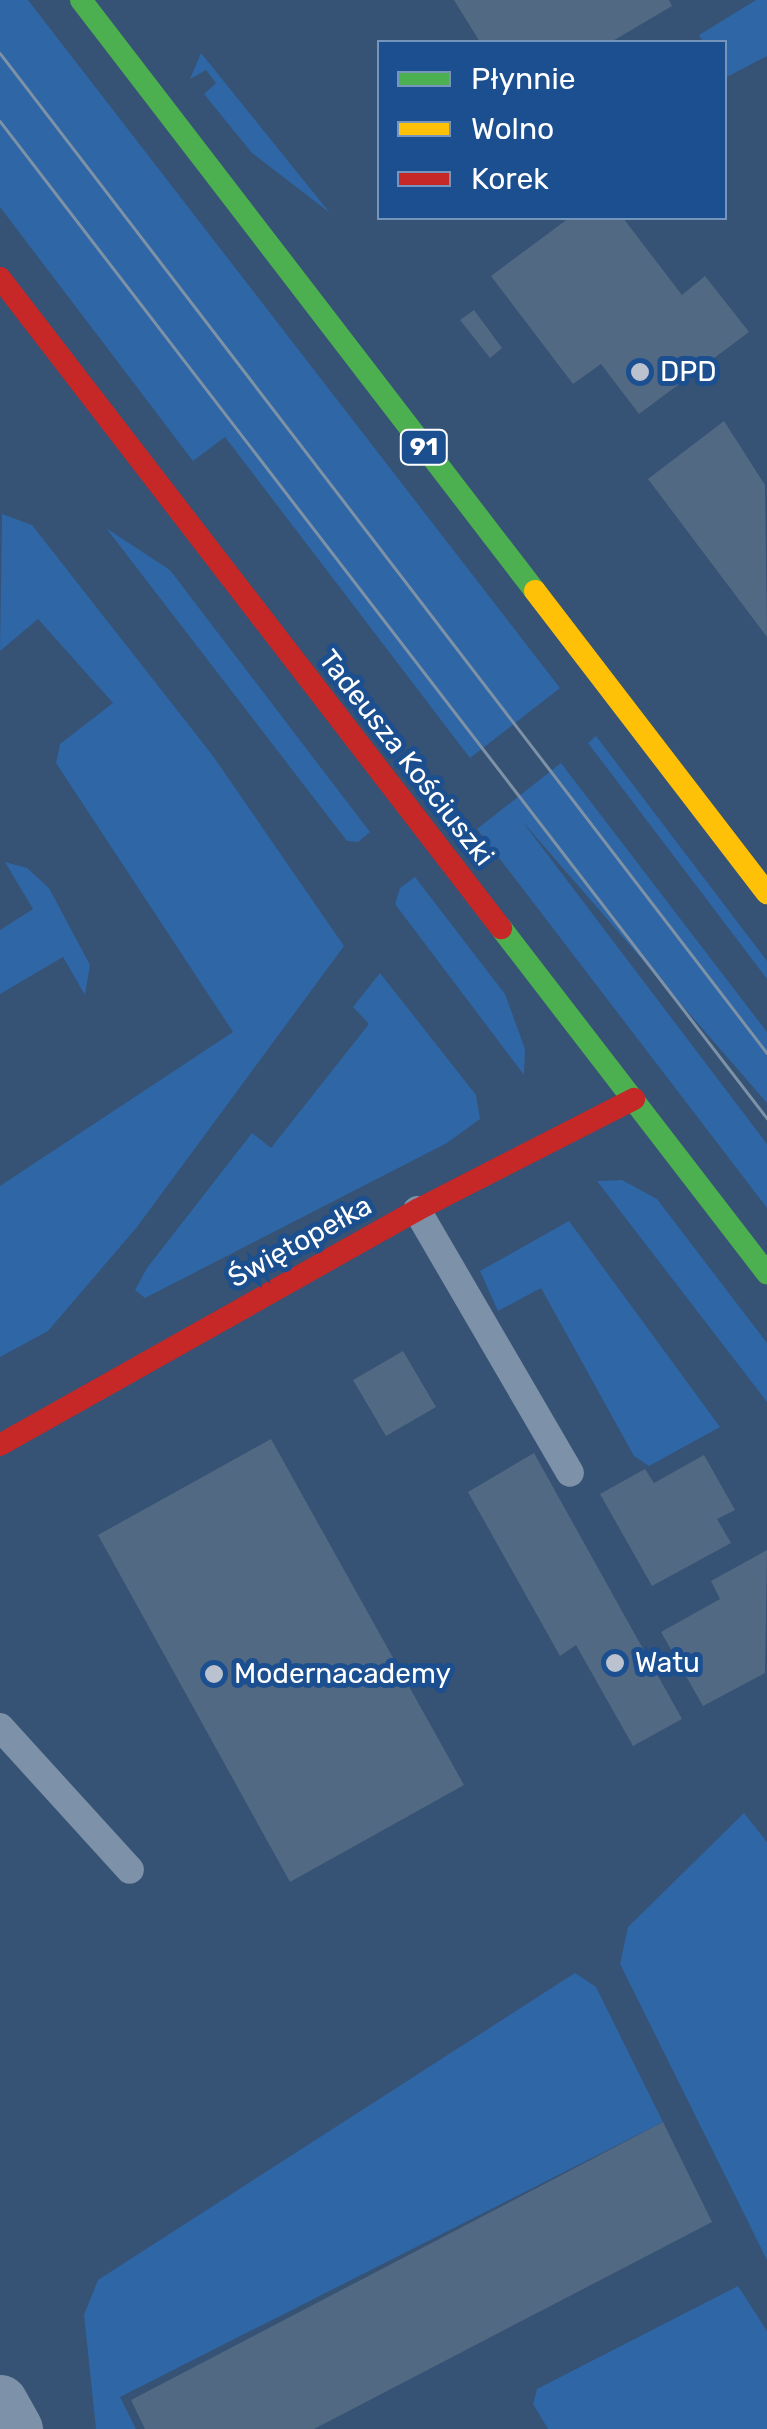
<!DOCTYPE html>
<html>
<head>
<meta charset="utf-8">
<style>
  body { margin:0 }
  #map { position:relative; width:767px; height:2429px; overflow:hidden; background:#365274; font-family:Rubik,sans-serif }
  div>[style] { position:absolute }
  [style*='--x'] { left:calc(var(--x)*1px); top:calc(var(--y)*1px); width:calc(var(--w)*1px); rotate:calc(var(--a)*1deg) }
  .green>* { inset:0; background:#2f66a5 }
  .building>* { inset:0; background:#526984 }
  .lane>* { height:28px; margin:-14px; padding:0 14px; transform-origin:14px; border-radius:14px; background:#7d92a8 }
  .street>* { height:55px; margin:-27.5px; padding:0 27.5px; transform-origin:27.5px; border-radius:27.5px; background:#7d92a8 }
  .fast>* { height:22px; margin:-11px; padding:0 11px; transform-origin:11px; border-radius:11px; background:#4caf50 }
  .slow>* { height:22px; margin:-11px; padding:0 11px; transform-origin:11px; border-radius:11px; background:#ffc107 }
  .jam>* { height:22px; margin:-11px; padding:0 11px; transform-origin:11px; border-radius:11px; background:#c62828 }
  .tram>* { height:2.5px; margin:-1.25px; padding:0 1.25px; transform-origin:1.25px; border-radius:1.25px; background:#7e92a7 }
  .dots>* { width:28px; height:28px; translate:-50% -50%; box-sizing:border-box; border:5px solid #1b4f8f; border-radius:50% }
  span { translate:-50% -50%; white-space:nowrap; text-align:center; line-height:1.15; -webkit-text-stroke:10px #1b4f8f; paint-order:stroke }
  .shield-label span { padding:2px 8px; background:#1b4f8f; border:2px solid; border-radius:8px; -webkit-text-stroke-width:0 }
  .shield-label { font-size:25px; color:#fff; font-weight:700 }
  .poi-label { font-size:28px; color:#fff }
  .left { translate:0 -50%; text-align:left }
  .street-label { font-size:28px; color:#fff }
  .legend { position:absolute; left:377px; top:40px; width:350px; height:180px; box-sizing:border-box; background:#1b4f8f; border:2px solid #7695bc; margin:0; padding:12px 18px; list-style:none; font-size:30px; color:#fff }
  .legend li { display:flex; align-items:center; gap:20px; height:50px }
  .legend b { width:50px; border:2px solid #7695bc }
</style>
</head>
<body>
<div id="map">
  <div class="green">
    <i style="clip-path:polygon(0 0,28px 0,560px 688px,470px 758px,225px 437px,193px 461px,0 207px)"></i>
    <i style="clip-path:polygon(756px 0,767px 0,767px 56px,727px 77px,724px 42px,703px 42px,699px 35px)"></i>
    <i style="clip-path:polygon(201px 53px,330px 213px,252px 153px,204px 94px,216px 83px,206px 70px,190px 79px)"></i>
    <i style="clip-path:polygon(2px 514px,32px 525px,213px 756px,344px 946px,137px 1227px,48px 1331px,0 1357px,0 1186px,233px 1032px,56px 763px,60px 744px,113px 703px,38px 619px,0 651px)"></i>
    <i style="clip-path:polygon(106px 528px,170px 570px,370px 832px,358px 842px,347px 841px)"></i>
    <i style="clip-path:polygon(596px 736px,767px 961px,767px 979px,588px 743px)"></i>
    <i style="clip-path:polygon(561px 763px,767px 1032px,767px 1103px,522px 821px,767px 1144px,767px 1208px,477px 829px)"></i>
    <i style="clip-path:polygon(5px 862px,27px 868px,49px 888px,90px 965px,85px 995px,63px 957px,0 994px,0 930px,33px 909px)"></i>
    <i style="clip-path:polygon(415px 877px,505px 994px,525px 1049px,524px 1075px,395px 904px,400px 888px)"></i>
    <i style="clip-path:polygon(380px 973px,476px 1095px,480px 1119px,447px 1143px,145px 1298px,135px 1290px,147px 1268px,252px 1133px,271px 1148px,369px 1024px,353px 1007px)"></i>
    <i style="clip-path:polygon(622px 1180px,657px 1199px,767px 1343px,767px 1402px,597px 1181px)"></i>
    <i style="clip-path:polygon(569px 1221px,720px 1427px,649px 1466px,634px 1456px,541px 1288px,498px 1311px,480px 1271px)"></i>
    <i style="clip-path:polygon(744px 1813px,767px 1842px,767px 2260px,620px 1964px,628px 1927px)"></i>
    <i style="clip-path:polygon(575px 1973px,596px 1987px,663px 2122px,120px 2397px,136px 2429px,96px 2429px,84px 2315px,98px 2280px)"></i>
    <i style="clip-path:polygon(738px 2286px,767px 2331px,767px 2429px,548px 2429px,533px 2404px,537px 2389px)"></i>
  </div>
  <div class="building">
    <i style="clip-path:polygon(454px 0,669px 0,672px 6px,611px 42px,480px 42px)"></i>
    <i style="clip-path:polygon(569px 218px,623px 218px,682px 295px,705px 276px,749px 332px,639px 414px,601px 364px,573px 384px,491px 276px)"></i>
    <i style="clip-path:polygon(474px 310px,502px 348px,490px 358px,460px 320px)"></i>
    <i style="clip-path:polygon(724px 421px,765px 485px,767px 637px,648px 479px)"></i>
    <i style="clip-path:polygon(403px 1351px,436px 1407px,386px 1436px,353px 1380px)"></i>
    <i style="clip-path:polygon(271px 1439px,464px 1785px,290px 1882px,98px 1535px)"></i>
    <i style="clip-path:polygon(534px 1453px,682px 1719px,633px 1746px,576px 1645px,560px 1656px,468px 1492px)"></i>
    <i style="clip-path:polygon(704px 1455px,735px 1510px,717px 1519px,731px 1543px,652px 1586px,600px 1494px,645px 1469px,654px 1483px)"></i>
    <i style="clip-path:polygon(767px 1550px,765px 1673px,703px 1706px,661px 1632px,720px 1599px,711px 1581px)"></i>
    <i style="clip-path:polygon(663px 2122px,712px 2222px,314px 2429px,145px 2429px,131px 2400px)"></i>
  </div>
  <div class="lane">
    <i style="--x:417;--y:1210;--w:304;--a:59.8"></i>
    <i style="--x:0;--y:1727;--w:193;--a:47.7"></i>
  </div>
  <div class="street">
    <i style="--x:0;--y:2402;--w:31;--a:61"></i>
  </div>
  <div class="fast">
    <i style="--x:81;--y:0;--w:745;--a:52.47"></i>
    <i style="--x:501;--y:928;--w:436;--a:52.4"></i>
  </div>
  <div class="slow">
    <i style="--x:535;--y:591;--w:381;--a:52.5"></i>
  </div>
  <div class="jam">
    <i style="--x:0;--y:278;--w:821;--a:52.38"></i>
    <i style="--x:0;--y:1445;--w:479;--a:-29.4"></i>
    <i style="--x:417;--y:1210;--w:244;--a:-27.1"></i>
  </div>
  <div class="tram">
    <i style="--x:0;--y:53;--w:1260;--a:52.51"></i>
    <i style="--x:0;--y:121;--w:1258;--a:52.43"></i>
  </div>
  <div class="dots">
    <i style="left:640px;top:372px;background:#b9c2ce"></i>
    <i style="left:615px;top:1663px;background:#b9c2ce"></i>
    <i style="left:214px;top:1674px;background:#b9c2ce"></i>
  </div>
  <div class="shield-label">
    <span style="left:424px;top:447px">91</span>
  </div>
  <div class="poi-label">
    <span class="left" style="left:660px;top:372px">DPD</span>
    <span class="left" style="left:635px;top:1663px">Watu</span>
    <span class="left" style="left:234px;top:1674px">Modernacademy</span>
  </div>
  <div class="street-label">
    <span style="left:406px;top:758px;rotate:52deg">Tadeusza Kościuszki</span>
    <span style="left:300px;top:1242px;rotate:-29deg">Świętopełka</span>
  </div>
  <ul class="legend">
  <li><b style="height:12px;background:#4caf50"></b>Płynnie</li>
  <li><b style="height:12px;background:#ffc107"></b>Wolno</li>
  <li><b style="height:12px;background:#c62828"></b>Korek</li>
  </ul>
</div>
</body>
</html>
